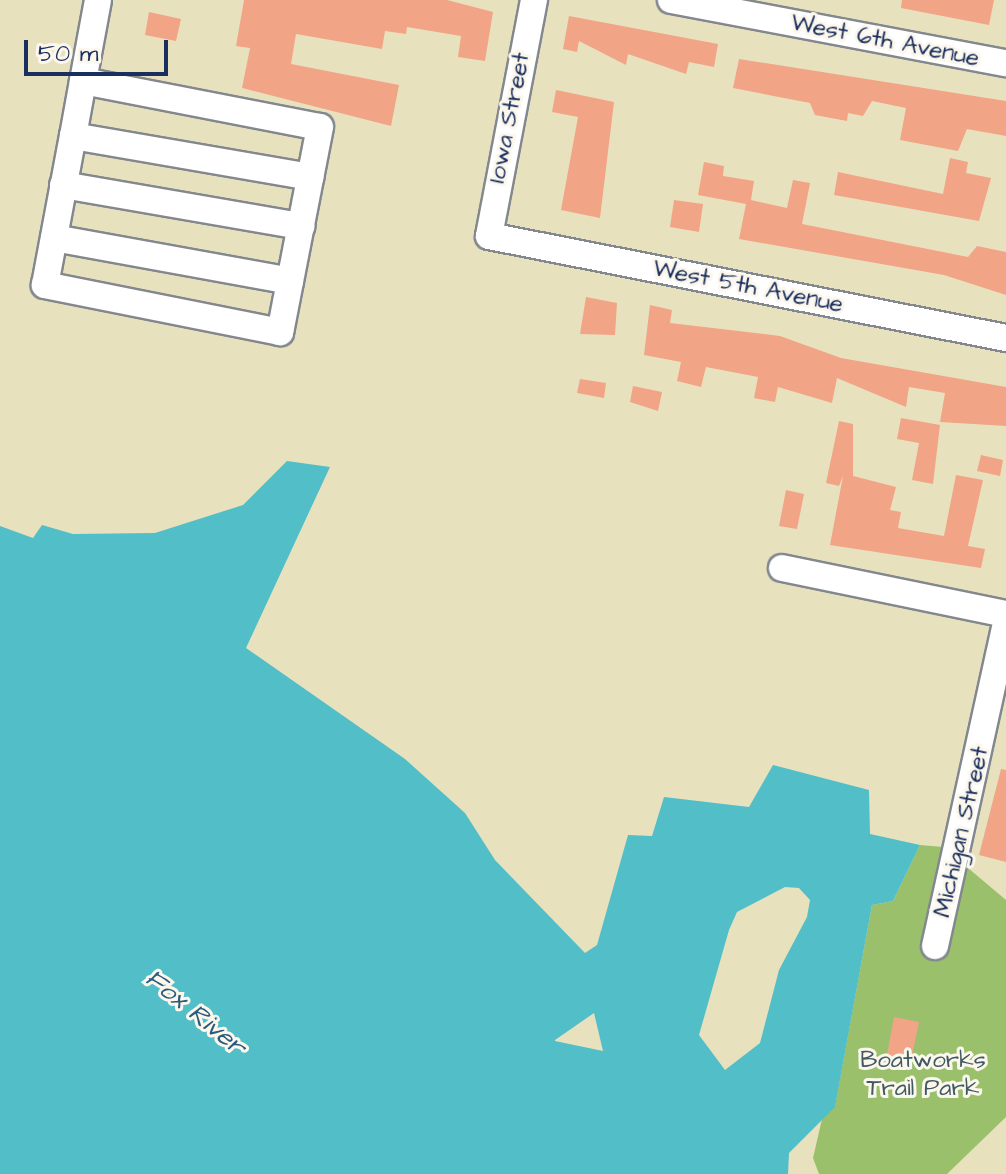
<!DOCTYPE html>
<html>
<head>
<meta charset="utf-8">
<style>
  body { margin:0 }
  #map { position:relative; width:1006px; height:1174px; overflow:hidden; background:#e8e1be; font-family:"Architects Daughter",sans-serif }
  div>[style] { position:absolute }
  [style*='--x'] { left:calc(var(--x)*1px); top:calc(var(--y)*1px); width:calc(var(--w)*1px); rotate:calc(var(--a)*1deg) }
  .green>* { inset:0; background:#9ac06b }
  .water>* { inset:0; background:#51bec8 }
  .building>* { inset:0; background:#f2a487 }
  .roads { filter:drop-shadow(2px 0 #82888e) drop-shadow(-2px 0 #82888e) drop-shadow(0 2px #82888e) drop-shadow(0 -2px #82888e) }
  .minor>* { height:26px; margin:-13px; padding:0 13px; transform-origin:13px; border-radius:13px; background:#fff }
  span { translate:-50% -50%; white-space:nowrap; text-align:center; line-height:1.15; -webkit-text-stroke:6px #fbf7ec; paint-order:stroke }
  .street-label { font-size:24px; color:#1b2f5e }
  .park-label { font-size:24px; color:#415a62 }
  .water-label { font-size:26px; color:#2b5a7e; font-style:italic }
  .scale { position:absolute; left:24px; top:40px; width:144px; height:36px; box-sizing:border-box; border:4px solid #1b2f5e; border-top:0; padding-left:10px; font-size:24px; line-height:28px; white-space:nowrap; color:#1b2f5e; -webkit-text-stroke:6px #fbf7ec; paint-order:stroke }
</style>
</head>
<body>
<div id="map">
  <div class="green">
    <i style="clip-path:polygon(920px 845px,943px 847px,1006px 900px,1006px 1117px,947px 1174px,819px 1174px,813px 1158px,822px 1119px,835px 1106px,872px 905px,893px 901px)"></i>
  </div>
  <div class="water">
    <i style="clip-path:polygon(evenodd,287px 461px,330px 467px,246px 648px,405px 759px,465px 813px,495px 860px,585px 953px,597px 945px,628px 835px,652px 836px,664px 797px,749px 807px,773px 765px,869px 790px,870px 834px,920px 845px,893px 901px,872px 905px,835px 1107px,789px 1153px,788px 1174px,0 1174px,0 526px,33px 538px,42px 525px,73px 534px,155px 533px,243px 505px,287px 461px,785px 887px,799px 888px,810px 900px,807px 917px,779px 970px,760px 1043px,725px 1070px,699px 1035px,729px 930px,737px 912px,785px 887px,287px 461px,594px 1013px,603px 1051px,555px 1041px,555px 1040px,594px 1013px)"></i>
  </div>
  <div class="building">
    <i style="clip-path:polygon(244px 0,447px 0,493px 12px,485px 61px,458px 57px,461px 36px,407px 27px,406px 34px,385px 31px,382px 49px,296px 34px,291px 64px,399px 85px,391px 126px,242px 88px,250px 48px,236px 46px)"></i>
    <i style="clip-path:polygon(902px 0,994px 0,989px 25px,901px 8px)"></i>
    <i style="clip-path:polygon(149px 12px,181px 19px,176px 41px,145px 35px)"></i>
    <i style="clip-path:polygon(569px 16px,718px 44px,714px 67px,689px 62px,686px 74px,628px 54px,626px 65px,579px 41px,577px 52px,563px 49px)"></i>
    <i style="clip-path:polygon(739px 59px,1006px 101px,1006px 136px,967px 129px,958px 151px,900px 140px,906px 108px,872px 101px,863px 116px,848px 113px,847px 121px,815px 115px,810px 103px,733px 88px)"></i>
    <i style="clip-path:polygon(556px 90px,614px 102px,600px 218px,561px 210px,578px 117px,552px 112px)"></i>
    <i style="clip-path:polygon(950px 158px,968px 162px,966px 173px,991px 178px,979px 221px,834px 195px,838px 172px,943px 194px)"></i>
    <i style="clip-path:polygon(704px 162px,724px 166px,723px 176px,754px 181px,751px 200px,787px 208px,793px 180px,810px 183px,802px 224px,968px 257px,977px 246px,1006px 252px,1006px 295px,944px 275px,739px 239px,746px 204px,698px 195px)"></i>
    <i style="clip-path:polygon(674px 200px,703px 204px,699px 232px,670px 227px)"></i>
    <i style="clip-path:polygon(586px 297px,617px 303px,615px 335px,580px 334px)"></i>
    <i style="clip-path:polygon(650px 305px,672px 310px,670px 323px,780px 336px,841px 358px,1006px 387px,1006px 426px,940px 422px,945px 393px,909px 387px,906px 407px,837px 378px,832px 403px,778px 387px,775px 402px,754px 398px,758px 377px,706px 367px,701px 387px,677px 381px,681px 362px,644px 355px)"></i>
    <i style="clip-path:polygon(580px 379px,606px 383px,604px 398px,577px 393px)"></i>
    <i style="clip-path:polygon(633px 386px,662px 392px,658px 411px,630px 402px)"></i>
    <i style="clip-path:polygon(901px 418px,940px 425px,933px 484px,912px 480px,919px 443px,897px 439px)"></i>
    <i style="clip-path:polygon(839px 421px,853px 424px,853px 476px,896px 487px,890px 510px,901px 512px,898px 528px,944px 536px,956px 475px,983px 480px,968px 546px,985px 549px,981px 568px,830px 545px,843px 476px,839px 486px,826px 483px)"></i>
    <i style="clip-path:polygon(981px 455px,1003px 460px,1000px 476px,977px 471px)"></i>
    <i style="clip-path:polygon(786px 490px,804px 494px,797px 529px,779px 526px)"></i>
    <i style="clip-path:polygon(1001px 769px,1006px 770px,1006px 862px,979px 855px)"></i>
    <i style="clip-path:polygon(894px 1017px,919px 1022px,910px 1065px,886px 1060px)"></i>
  </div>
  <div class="roads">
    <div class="minor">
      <i style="--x:534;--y:0;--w:240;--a:100.8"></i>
      <i style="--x:489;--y:236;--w:527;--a:11.16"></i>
      <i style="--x:671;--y:0;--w:341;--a:10.7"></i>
      <i style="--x:83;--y:81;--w:241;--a:11"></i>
      <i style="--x:320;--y:127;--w:209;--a:101"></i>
      <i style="--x:280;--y:332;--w:240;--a:-168.7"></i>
      <i style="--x:45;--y:285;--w:152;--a:-79.4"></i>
      <i style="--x:73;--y:136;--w:56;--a:-79.7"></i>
      <i style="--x:83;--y:81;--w:82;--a:-79.5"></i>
      <i style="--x:73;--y:136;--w:241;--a:9.8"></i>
      <i style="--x:63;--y:185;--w:242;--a:9.8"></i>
      <i style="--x:54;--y:238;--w:240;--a:10.3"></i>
      <i style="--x:782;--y:568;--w:229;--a:11.6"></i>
      <i style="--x:935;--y:946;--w:330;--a:-77.6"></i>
    </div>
  </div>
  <div class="street-label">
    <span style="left:885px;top:41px;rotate:11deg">West 6th Avenue</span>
    <span style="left:510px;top:118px;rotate:-79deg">Iowa Street</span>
    <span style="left:748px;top:287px;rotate:11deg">West 5th Avenue</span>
    <span style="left:962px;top:832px;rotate:-77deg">Michigan Street</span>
  </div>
  <div class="park-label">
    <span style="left:923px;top:1075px">Boatworks<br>Trail Park</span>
  </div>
  <div class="water-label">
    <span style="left:195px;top:1013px;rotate:39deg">Fox River</span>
  </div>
  <div class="scale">50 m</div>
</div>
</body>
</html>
